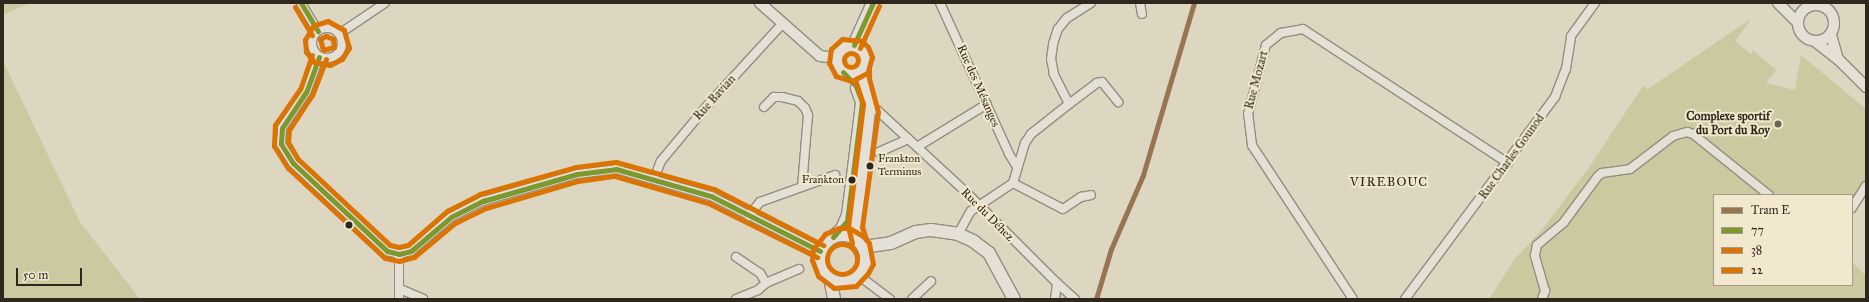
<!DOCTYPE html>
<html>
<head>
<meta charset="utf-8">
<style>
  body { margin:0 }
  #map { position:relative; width:1869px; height:302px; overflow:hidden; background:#ddd6c0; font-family:"IM FELL Great Primer",serif }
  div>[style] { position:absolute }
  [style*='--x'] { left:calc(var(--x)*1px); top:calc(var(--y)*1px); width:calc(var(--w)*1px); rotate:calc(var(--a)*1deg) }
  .green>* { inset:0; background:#ccc9a1 }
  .roads { filter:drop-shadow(1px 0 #928d80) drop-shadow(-1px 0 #928d80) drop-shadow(0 1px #928d80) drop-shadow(0 -1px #928d80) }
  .minor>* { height:8px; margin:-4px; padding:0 4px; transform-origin:4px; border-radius:4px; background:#e5e0d5 }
  .minor>.ring { margin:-4px; padding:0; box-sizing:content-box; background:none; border:8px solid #e5e0d5; border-radius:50% }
  .tertiary>* { height:10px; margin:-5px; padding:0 5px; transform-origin:5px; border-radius:5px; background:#e5e0d5 }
  .tertiary>.ring { margin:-5px; padding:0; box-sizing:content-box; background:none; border:10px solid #e5e0d5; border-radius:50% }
  .secondary>* { height:12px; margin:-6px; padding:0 6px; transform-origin:6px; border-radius:6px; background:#e5e0d5 }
  .secondary>.ring { margin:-6px; padding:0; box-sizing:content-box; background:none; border:12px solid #e5e0d5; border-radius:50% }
  .bus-1>* { height:5px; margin:-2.5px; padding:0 2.5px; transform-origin:2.5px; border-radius:2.5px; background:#7c982e }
  .bus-2>* { height:5px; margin:-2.5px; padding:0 2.5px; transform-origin:2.5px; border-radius:2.5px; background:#db7404 }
  .bus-3>* { height:5px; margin:-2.5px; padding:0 2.5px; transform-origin:2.5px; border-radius:2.5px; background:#db7403 }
  .bus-3>.ring { margin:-2.5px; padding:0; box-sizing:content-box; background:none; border:5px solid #db7403; border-radius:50% }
  .tram-1>* { height:5px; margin:-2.5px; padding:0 2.5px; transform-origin:2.5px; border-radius:2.5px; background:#967651 }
  .dots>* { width:11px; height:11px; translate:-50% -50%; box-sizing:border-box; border:2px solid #f1e8ce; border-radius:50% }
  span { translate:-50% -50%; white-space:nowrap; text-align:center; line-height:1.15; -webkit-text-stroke:4px #f1e8ce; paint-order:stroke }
  .bus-label { font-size:11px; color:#2f261d }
  .left { translate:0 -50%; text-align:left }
  .right { translate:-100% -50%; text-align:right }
  .street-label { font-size:12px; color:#2f261d }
  .poi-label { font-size:12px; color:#2f261d; font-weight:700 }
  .neighbourhood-label { font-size:13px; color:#2f261d; letter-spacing:1px }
  .frame { position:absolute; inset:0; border:4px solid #2f261d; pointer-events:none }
  .legend { position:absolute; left:1713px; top:194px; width:140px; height:92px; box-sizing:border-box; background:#f1e8ce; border:1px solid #a39a87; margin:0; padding:5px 7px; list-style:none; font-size:12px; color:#2f261d }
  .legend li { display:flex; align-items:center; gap:8px; height:20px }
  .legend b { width:20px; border:1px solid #a39a87 }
  .scale { position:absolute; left:16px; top:268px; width:66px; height:18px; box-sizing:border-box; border:2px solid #2f261d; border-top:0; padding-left:5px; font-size:12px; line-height:14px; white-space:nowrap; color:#2f261d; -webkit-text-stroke:3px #f1e8ce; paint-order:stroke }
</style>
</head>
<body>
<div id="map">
  <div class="green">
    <i style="clip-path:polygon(3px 3px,30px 3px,3px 15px)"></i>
    <i style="clip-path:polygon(1749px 20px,1750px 21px,1735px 41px,1751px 54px,1753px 50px,1776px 70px,1766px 83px,1795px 90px,1801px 55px,1866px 109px,1866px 177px,1852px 200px,1852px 195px,1714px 195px,1714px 285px,1852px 285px,1852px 262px,1866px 276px,1866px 299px,1489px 299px,1514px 260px,1545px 226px,1590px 166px,1643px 86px,1648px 89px)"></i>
    <i style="clip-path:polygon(3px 61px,80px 222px,140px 299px,3px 299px)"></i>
  </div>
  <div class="roads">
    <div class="minor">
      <i style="--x:301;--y:3;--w:33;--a:59"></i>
      <i style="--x:940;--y:3;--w:166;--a:65.4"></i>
      <i style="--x:1009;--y:154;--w:15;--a:58"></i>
      <i style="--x:1140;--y:3;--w:11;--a:80"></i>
      <i class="ring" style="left:312px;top:28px;width:22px;height:22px"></i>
      <i style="--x:339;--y:34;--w:55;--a:-34"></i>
      <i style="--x:319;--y:57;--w:37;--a:110"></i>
      <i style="--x:306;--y:92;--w:43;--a:123.7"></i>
      <i style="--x:282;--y:128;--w:16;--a:94"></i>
      <i style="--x:281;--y:144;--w:22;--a:58"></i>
      <i style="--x:293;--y:163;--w:129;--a:43.1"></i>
      <i style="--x:387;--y:251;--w:12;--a:14"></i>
      <i style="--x:399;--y:254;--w:12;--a:-14"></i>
      <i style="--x:411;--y:251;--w:52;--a:-40.4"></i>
      <i style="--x:451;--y:217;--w:36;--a:-27"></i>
      <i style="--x:483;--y:201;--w:98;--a:-16"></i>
      <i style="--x:577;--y:174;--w:39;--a:-7"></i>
      <i style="--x:616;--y:169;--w:99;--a:15.9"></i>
      <i style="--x:711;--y:196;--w:122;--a:26.8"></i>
      <i style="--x:1069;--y:104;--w:35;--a:-37"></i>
      <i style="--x:1097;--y:83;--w:5;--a:-11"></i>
      <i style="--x:1102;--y:82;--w:26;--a:51"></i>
      <i style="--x:764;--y:107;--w:14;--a:-45"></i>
      <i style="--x:774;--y:97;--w:8;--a:0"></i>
      <i style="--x:782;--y:97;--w:16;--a:14"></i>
      <i style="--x:798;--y:101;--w:10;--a:45"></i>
      <i style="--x:805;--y:108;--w:8;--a:67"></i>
      <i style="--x:808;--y:115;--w:72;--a:94.8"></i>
      <i style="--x:877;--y:110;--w:124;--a:42.7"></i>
      <i style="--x:968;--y:194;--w:126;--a:45"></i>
      <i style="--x:917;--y:147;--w:82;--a:-31.6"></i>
      <i style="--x:879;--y:152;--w:32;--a:-24"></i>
      <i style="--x:654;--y:179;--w:19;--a:-69"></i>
      <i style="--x:661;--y:161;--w:70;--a:-50.2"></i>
      <i style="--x:706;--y:107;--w:114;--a:-47.5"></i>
      <i style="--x:1013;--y:183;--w:56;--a:27.5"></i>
      <i style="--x:1063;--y:209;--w:22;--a:-34"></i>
      <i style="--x:1081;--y:197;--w:10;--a:-11"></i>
      <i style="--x:1852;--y:208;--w:26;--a:-58"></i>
      <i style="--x:749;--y:216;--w:18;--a:-52"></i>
      <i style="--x:760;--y:202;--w:80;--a:-19.8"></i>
      <i style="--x:958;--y:234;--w:26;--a:-61"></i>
      <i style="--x:971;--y:211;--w:50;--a:-33.7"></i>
      <i style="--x:1013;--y:183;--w:42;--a:-73.3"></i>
      <i style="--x:1025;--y:143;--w:11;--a:-56"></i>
      <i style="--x:1031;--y:134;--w:48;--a:-38.3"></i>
      <i style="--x:1069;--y:104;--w:34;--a:-117"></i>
      <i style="--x:1054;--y:74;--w:15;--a:-101"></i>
      <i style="--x:1051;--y:59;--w:15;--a:-82"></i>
      <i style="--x:1053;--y:44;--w:16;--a:-72"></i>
      <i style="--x:1058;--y:29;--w:14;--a:-51"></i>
      <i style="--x:1067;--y:18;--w:28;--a:-32"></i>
      <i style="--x:399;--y:254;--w:45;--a:90"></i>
      <i style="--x:736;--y:257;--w:29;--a:34"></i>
      <i style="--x:760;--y:273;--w:12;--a:59"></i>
      <i style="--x:858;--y:275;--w:40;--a:37"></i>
      <i style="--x:400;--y:289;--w:25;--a:23"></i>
      <i style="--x:736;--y:299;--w:24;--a:-22"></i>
      <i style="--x:758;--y:290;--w:11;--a:-41"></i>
      <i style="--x:766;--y:283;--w:36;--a:-23"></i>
      <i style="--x:912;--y:299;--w:26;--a:-43"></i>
      <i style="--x:1055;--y:299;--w:16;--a:-83"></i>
      <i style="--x:1057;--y:283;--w:24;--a:42"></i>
      <i style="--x:1353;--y:299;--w:184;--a:-123.3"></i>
      <i style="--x:1252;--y:145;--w:31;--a:-97"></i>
      <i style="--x:1248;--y:114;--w:71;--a:-75.4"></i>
      <i style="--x:1266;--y:45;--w:19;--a:-39"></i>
      <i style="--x:1281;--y:33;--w:22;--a:-10"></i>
      <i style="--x:1303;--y:29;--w:245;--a:33.2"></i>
      <i style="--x:1405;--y:299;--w:252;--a:-53.4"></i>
      <i style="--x:1555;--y:97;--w:30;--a:-69"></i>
      <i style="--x:1566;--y:69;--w:33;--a:-81"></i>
      <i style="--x:1571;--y:36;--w:41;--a:-54"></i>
      <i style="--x:1542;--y:299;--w:9;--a:-69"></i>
      <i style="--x:1545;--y:291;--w:37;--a:-106"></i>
      <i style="--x:1535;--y:255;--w:10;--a:-79"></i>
      <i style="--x:1537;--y:245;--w:35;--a:-40"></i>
      <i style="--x:1564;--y:222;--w:57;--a:-53.5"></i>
      <i style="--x:1598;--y:176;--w:5;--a:-37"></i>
      <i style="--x:1602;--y:173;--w:28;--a:-8"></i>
      <i style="--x:1630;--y:169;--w:54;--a:-37.5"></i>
      <i style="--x:1673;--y:136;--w:15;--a:-16"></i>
      <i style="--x:1687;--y:132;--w:6;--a:18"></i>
      <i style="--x:1693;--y:134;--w:97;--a:38.8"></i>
    </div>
    <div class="tertiary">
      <i style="--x:760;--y:3;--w:80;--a:41.5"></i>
      <i style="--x:820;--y:56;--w:16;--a:7"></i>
      <i style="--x:1778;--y:3;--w:28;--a:45"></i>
      <i class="ring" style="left:1798px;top:5px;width:26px;height:26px"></i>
      <i style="--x:1831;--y:35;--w:25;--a:74"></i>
      <i style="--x:1816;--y:42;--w:28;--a:38"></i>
      <i style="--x:1838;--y:59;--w:40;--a:45"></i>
    </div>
    <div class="secondary">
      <i style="--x:854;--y:45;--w:46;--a:-65.7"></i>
      <i class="ring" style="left:820px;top:235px;width:34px;height:34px"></i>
      <i style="--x:833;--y:237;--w:12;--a:-42"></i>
      <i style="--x:842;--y:229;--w:15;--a:-67"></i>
      <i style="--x:848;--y:215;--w:104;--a:-82.8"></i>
      <i style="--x:861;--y:112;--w:10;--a:-84"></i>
      <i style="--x:862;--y:102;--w:15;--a:-110"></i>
      <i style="--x:859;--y:241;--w:14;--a:-107"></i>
      <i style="--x:855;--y:228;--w:126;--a:-83.2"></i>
      <i style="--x:870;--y:103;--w:25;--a:-108"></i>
      <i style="--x:862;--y:79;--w:20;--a:-81"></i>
      <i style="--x:865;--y:59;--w:9;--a:-108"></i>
      <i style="--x:862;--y:50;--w:14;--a:-159"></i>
      <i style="--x:849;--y:45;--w:14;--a:146"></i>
      <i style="--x:837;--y:53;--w:9;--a:96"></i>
      <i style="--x:836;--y:62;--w:12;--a:55"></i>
      <i style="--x:843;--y:72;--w:13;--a:4"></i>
      <i style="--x:856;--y:73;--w:8;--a:-40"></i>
      <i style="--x:863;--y:247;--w:28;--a:-8"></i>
      <i style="--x:891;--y:243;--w:27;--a:-24"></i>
      <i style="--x:916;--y:232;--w:15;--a:-8"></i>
      <i style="--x:931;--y:230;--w:27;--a:8"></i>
      <i style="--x:958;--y:234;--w:17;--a:25"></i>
      <i style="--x:973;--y:241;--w:20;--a:37"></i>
      <i style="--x:989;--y:253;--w:52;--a:61.5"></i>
      <i style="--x:830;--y:278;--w:21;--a:79"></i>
    </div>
  </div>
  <div class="bus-1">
    <i style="--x:301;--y:3;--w:33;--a:59"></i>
    <i style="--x:854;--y:45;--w:46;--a:-65.7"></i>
    <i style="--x:319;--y:57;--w:37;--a:110"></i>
    <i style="--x:306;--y:92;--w:43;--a:123.7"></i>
    <i style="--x:282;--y:128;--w:16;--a:94"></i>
    <i style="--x:281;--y:144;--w:22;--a:58"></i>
    <i style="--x:293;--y:163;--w:129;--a:43.1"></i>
    <i style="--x:387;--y:251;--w:12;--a:14"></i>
    <i style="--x:399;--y:254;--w:12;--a:-14"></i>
    <i style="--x:411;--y:251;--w:52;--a:-40.4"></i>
    <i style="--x:451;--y:217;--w:36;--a:-27"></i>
    <i style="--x:483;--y:201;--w:98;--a:-16"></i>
    <i style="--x:577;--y:174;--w:39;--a:-7"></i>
    <i style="--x:616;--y:169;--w:99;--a:15.9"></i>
    <i style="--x:711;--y:196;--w:122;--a:26.8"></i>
    <i style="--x:833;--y:237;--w:21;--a:-49"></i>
    <i style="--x:847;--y:221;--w:120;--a:-82.8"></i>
    <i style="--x:862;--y:102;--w:17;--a:-111"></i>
    <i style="--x:856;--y:86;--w:19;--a:-133"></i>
  </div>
  <div class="bus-2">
    <i style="--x:295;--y:7;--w:33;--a:59"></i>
    <i style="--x:313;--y:26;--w:16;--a:120"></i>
    <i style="--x:305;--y:40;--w:12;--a:85"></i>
    <i style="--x:306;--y:52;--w:13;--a:51"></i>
    <i style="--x:314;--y:62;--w:16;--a:11"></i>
    <i style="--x:330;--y:65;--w:13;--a:-27"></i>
    <i style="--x:342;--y:59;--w:13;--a:-58"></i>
    <i style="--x:349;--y:48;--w:19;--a:-106"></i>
    <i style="--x:344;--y:30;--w:18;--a:-151"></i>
    <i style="--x:328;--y:21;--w:14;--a:163"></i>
    <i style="--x:860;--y:48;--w:46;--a:-65.7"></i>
    <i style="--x:312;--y:55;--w:36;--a:109"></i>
    <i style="--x:300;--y:89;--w:44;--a:124.8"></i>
    <i style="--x:275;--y:125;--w:21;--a:93"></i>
    <i style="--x:274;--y:146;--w:26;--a:58"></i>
    <i style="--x:288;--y:168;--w:132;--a:42.9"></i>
    <i style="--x:385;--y:258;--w:14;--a:12"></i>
    <i style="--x:399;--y:261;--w:16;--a:-15"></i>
    <i style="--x:414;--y:257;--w:53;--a:-39.7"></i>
    <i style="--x:455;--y:223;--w:34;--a:-26"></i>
    <i style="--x:486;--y:208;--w:96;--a:-16.4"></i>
    <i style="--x:578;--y:181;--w:37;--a:-8"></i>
    <i style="--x:615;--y:176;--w:97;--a:16.2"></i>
    <i style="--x:708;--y:203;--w:122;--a:26.4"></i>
    <i style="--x:867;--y:73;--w:17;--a:152"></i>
    <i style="--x:852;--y:81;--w:17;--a:-163"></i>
    <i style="--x:836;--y:76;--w:15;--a:-118"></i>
    <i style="--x:829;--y:63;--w:14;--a:-82"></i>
    <i style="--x:831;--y:49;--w:15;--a:-42"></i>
    <i style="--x:842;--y:39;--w:20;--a:6"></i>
    <i style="--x:862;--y:41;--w:8;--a:45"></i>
    <i style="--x:868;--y:47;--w:11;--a:68"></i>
    <i style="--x:872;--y:57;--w:15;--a:106"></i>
    <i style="--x:866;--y:239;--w:13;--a:-108"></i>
    <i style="--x:862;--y:227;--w:116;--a:-82.1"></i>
    <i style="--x:878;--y:112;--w:35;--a:-105"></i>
    <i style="--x:869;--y:78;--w:10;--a:-90"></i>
    <i style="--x:813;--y:249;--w:11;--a:95"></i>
    <i style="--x:812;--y:260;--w:17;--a:69"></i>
    <i style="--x:818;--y:276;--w:20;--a:37"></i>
    <i style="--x:834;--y:288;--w:22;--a:-5"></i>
    <i style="--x:856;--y:286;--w:18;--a:-47"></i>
    <i style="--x:868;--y:273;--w:10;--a:-61"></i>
    <i style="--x:873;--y:264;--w:21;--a:-101"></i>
    <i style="--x:869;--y:243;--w:9;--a:-131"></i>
    <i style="--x:863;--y:236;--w:16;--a:-150"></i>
    <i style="--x:849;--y:228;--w:10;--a:180"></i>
    <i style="--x:839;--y:228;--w:15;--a:157"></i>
    <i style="--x:825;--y:234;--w:18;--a:128"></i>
  </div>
  <div class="bus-3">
    <i style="--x:320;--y:39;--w:7;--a:-27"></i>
    <i style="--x:326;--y:36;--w:8;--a:23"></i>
    <i style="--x:333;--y:39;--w:8;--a:83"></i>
    <i style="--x:334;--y:47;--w:11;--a:165"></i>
    <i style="--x:323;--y:50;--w:11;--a:-105"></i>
    <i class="ring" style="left:844px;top:53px;width:9px;height:9px"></i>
    <i style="--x:326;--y:59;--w:39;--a:111"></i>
    <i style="--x:312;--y:95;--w:42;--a:123.3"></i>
    <i style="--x:289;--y:130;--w:12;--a:95"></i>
    <i style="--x:288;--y:142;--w:20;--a:60"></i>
    <i style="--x:298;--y:159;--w:126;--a:43.1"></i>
    <i style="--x:390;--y:245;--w:9;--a:13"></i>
    <i style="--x:399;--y:247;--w:9;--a:-13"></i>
    <i style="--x:408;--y:245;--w:52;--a:-41.1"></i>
    <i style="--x:447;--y:211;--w:37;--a:-27"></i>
    <i style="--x:480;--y:194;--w:100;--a:-15.7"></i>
    <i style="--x:576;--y:167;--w:40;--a:-7.1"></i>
    <i style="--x:616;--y:162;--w:102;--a:15.4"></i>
    <i style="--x:714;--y:189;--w:123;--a:27.2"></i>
    <i style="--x:852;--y:243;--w:16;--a:-104"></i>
    <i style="--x:848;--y:227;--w:124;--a:-83"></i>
    <i style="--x:863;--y:104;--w:25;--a:-108"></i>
    <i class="ring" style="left:827px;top:244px;width:25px;height:25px"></i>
  </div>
  <div class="tram-1">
    <i style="--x:1096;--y:299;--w:52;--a:-73.3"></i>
    <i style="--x:1111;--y:249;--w:81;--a:-66.6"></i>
    <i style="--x:1143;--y:175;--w:179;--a:-73.5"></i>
  </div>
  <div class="dots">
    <i style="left:1778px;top:124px;background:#6c6456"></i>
    <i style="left:870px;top:166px;background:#2f261d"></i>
    <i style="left:852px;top:180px;background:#2f261d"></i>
    <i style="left:349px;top:225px;background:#2f261d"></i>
  </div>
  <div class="bus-label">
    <span class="left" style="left:878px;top:166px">Frankton<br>Terminus</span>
    <span class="right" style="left:844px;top:180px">Frankton</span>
  </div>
  <div class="street-label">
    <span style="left:1257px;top:80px;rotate:-75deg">Rue Mozart</span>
    <span style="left:978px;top:86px;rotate:66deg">Rue des Mésanges</span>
    <span style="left:715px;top:98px;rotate:-48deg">Rue Bavian</span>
    <span style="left:1512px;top:157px;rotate:-54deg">Rue Charles Gounod</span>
    <span style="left:987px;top:215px;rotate:45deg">Rue du Déhez</span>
  </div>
  <div class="poi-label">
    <span class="right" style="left:1770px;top:124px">Complexe sportif<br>du Port du Roy</span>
  </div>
  <div class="neighbourhood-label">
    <span style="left:1389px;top:182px">VIREBOUC</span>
  </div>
  <div class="frame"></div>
  <ul class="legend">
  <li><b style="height:5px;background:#967651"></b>Tram E</li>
  <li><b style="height:5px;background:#7c982e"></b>77</li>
  <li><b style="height:5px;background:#db7404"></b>38</li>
  <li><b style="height:5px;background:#db7403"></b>22</li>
  </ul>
  <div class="scale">50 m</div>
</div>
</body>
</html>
